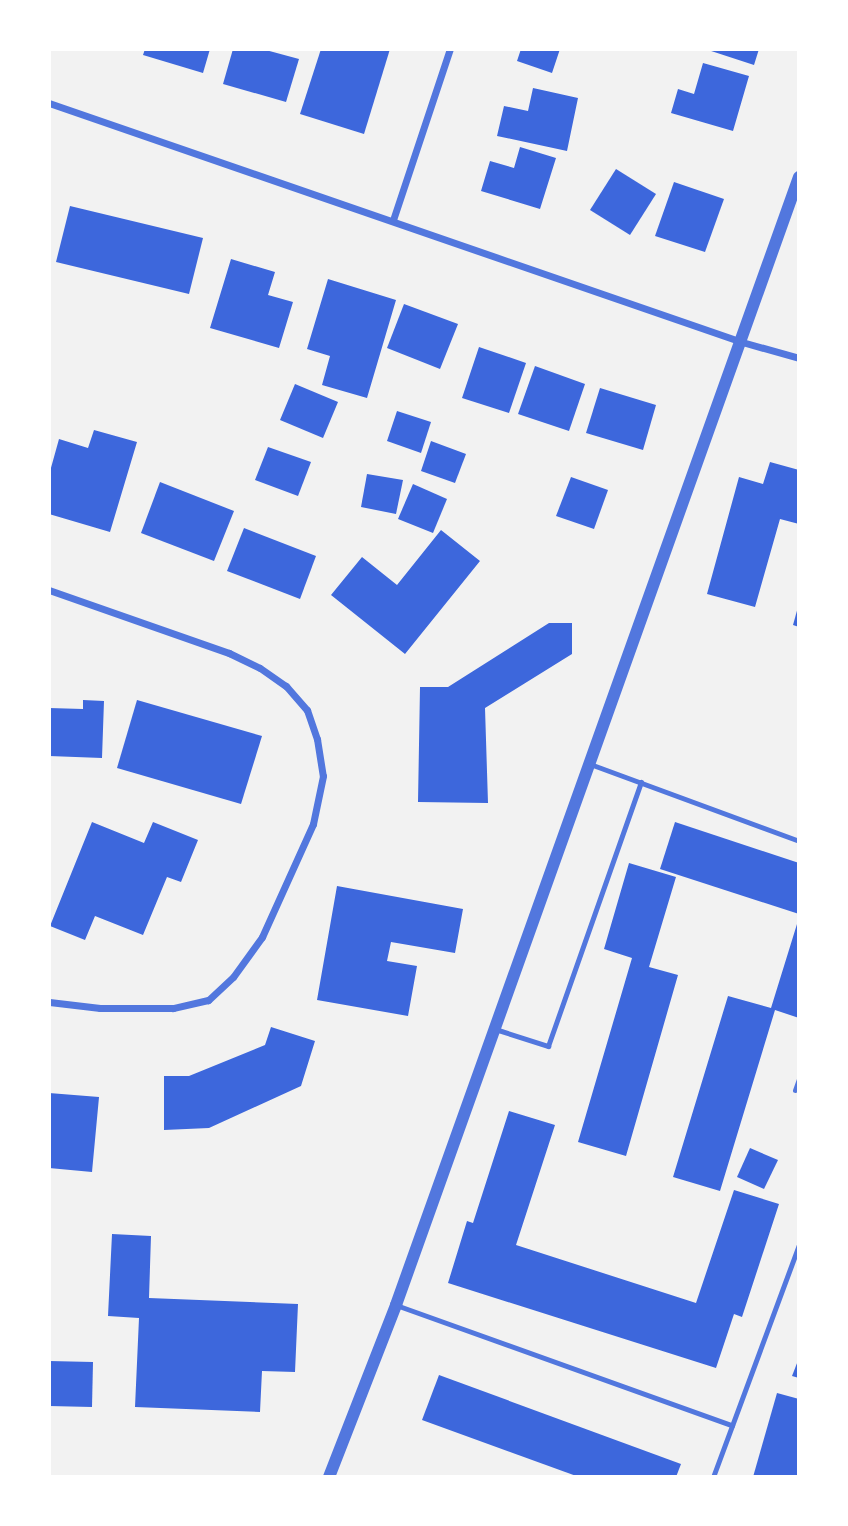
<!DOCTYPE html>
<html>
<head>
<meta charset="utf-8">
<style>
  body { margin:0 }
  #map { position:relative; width:848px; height:1526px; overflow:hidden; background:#f2f2f2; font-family:"Space Grotesk",sans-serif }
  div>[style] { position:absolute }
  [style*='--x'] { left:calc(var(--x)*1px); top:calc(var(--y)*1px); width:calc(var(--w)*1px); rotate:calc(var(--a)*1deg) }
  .building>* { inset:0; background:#3d67dc }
  .service>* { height:5px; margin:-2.5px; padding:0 2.5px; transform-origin:2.5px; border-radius:2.5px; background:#5277de }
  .minor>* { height:7px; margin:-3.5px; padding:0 3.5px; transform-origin:3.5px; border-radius:3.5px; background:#5277de }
  .tertiary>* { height:12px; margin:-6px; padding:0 6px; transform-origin:6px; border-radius:6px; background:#5277de }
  span { translate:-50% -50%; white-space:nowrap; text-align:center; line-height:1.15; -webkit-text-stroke:5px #fff; paint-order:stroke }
  .frame { position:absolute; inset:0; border:51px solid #fff; pointer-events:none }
</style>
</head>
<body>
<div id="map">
  <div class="building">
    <i style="clip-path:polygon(145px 49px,210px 49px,203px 73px,143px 55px)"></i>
    <i style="clip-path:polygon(233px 49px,262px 49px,299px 59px,286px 102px,223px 84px)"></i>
    <i style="clip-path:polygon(321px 49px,390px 49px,364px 134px,300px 114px)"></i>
    <i style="clip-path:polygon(521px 49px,560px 49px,552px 73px,517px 61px)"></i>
    <i style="clip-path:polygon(705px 49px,759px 49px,754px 65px)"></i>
    <i style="clip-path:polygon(703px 63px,749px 76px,733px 131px,671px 113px,678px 89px,694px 94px)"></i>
    <i style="clip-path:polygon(533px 88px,578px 98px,567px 151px,497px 136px,504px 106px,528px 111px)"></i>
    <i style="clip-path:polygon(520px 147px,556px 158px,540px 209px,481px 191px,490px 161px,514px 168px)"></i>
    <i style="clip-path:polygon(616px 169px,656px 194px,630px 235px,590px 210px)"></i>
    <i style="clip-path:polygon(674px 182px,724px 199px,705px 252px,655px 236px)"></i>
    <i style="clip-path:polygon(70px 206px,203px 238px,189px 294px,56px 262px)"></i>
    <i style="clip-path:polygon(231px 259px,275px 272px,268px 295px,293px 302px,279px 348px,210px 328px)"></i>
    <i style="clip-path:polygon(328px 279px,396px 300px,367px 398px,322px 385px,330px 356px,307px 349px)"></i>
    <i style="clip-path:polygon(404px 304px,458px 324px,440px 369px,387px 348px)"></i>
    <i style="clip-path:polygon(479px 347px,526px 363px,509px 413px,462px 398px)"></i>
    <i style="clip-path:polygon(535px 366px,585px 384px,569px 431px,518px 414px)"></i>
    <i style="clip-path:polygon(295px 384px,338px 402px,323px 438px,280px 420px)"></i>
    <i style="clip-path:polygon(600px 388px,656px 405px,643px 450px,586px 433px)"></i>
    <i style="clip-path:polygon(397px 411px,431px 422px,421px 453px,387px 441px)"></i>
    <i style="clip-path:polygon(94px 430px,137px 442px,110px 532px,49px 514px,49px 475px,59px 439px,88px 448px)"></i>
    <i style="clip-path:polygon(431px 441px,466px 454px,455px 483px,421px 471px)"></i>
    <i style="clip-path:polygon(268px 447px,311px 462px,298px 496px,255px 480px)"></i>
    <i style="clip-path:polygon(770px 462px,799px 470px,799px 524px,780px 519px,755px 607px,707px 594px,739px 477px,763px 484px)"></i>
    <i style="clip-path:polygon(367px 474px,403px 480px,396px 514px,361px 507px)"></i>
    <i style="clip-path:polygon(571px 477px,608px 490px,594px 529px,556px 516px)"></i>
    <i style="clip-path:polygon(160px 482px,234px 511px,214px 561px,141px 533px)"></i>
    <i style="clip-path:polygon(413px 484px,447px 499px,433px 533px,398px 519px)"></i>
    <i style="clip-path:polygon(244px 528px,316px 556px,300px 599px,227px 571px)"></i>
    <i style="clip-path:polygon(441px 530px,480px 561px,405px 654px,331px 595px,362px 557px,397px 585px)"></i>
    <i style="clip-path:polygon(798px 607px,799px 607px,799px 627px,793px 625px)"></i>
    <i style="clip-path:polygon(549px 623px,572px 623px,572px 654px,485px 708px,488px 803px,418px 802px,420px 687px,448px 687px)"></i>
    <i style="clip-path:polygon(83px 700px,104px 701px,102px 758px,49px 756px,49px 708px,83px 709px)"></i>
    <i style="clip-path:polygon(137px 700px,262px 736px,241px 804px,117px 768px)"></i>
    <i style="clip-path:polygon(92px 822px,144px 843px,153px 822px,198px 840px,181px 882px,167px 877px,143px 935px,95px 916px,85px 940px,50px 926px)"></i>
    <i style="clip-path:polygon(675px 822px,799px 863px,799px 914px,660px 869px)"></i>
    <i style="clip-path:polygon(629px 863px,676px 877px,649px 967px,678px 975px,626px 1156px,578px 1142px,632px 958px,604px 949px)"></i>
    <i style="clip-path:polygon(337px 886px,463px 909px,455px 953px,391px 942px,387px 961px,417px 966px,408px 1016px,317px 1000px)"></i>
    <i style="clip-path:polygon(797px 924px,799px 1018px,775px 1010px,720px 1191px,673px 1177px,728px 996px,771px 1008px)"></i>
    <i style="clip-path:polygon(271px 1027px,315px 1041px,301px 1086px,209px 1128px,164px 1130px,164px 1076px,189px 1076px,265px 1045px)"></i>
    <i style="clip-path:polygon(49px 1093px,99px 1097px,92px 1172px,49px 1168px)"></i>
    <i style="clip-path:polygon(509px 1111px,555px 1125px,516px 1245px,696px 1303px,734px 1190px,779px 1204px,742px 1317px,734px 1314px,716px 1368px,448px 1283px,467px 1221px,473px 1223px)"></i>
    <i style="clip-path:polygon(750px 1148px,778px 1160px,764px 1189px,737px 1177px)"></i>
    <i style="clip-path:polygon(112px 1234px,151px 1236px,149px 1298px,298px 1304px,295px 1372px,262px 1371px,260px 1412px,135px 1407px,139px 1318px,108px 1316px)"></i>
    <i style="clip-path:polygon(799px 1358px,799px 1378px,792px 1376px)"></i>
    <i style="clip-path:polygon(49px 1361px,93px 1362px,92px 1407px,49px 1406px)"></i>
    <i style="clip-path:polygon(439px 1375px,681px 1464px,676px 1477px,579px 1477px,422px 1420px)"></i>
    <i style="clip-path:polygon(777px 1393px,799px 1399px,799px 1477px,753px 1477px)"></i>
  </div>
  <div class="service">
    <i style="--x:590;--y:764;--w:223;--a:20.2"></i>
    <i style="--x:495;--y:1029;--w:56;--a:17.8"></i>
    <i style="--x:548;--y:1046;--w:280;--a:-70.6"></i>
    <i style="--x:795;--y:1090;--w:12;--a:-70"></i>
    <i style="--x:396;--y:1305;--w:357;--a:19.7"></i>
    <i style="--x:713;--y:1477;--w:247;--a:-69.7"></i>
  </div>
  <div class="minor">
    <i style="--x:49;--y:103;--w:733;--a:19.03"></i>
    <i style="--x:742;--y:342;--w:59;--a:15.7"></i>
    <i style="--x:393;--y:220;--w:180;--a:-71.6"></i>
    <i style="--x:49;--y:590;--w:191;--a:19.3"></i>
    <i style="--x:229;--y:653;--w:34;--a:26"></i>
    <i style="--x:260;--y:668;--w:32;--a:35"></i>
    <i style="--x:286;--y:686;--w:32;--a:49"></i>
    <i style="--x:307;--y:710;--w:31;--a:71"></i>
    <i style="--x:317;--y:739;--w:37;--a:81"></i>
    <i style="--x:323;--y:776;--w:49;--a:101.8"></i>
    <i style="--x:313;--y:824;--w:124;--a:114.3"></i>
    <i style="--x:262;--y:937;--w:49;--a:125.9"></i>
    <i style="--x:233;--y:977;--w:34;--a:137"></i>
    <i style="--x:208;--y:1000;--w:36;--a:167"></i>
    <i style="--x:173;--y:1008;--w:73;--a:180"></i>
    <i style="--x:100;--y:1008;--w:51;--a:-173.3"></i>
  </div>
  <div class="tertiary">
    <i style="--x:329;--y:1477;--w:185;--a:-68.7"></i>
    <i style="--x:396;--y:1305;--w:1198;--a:-70.34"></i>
  </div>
  <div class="frame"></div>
</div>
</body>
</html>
